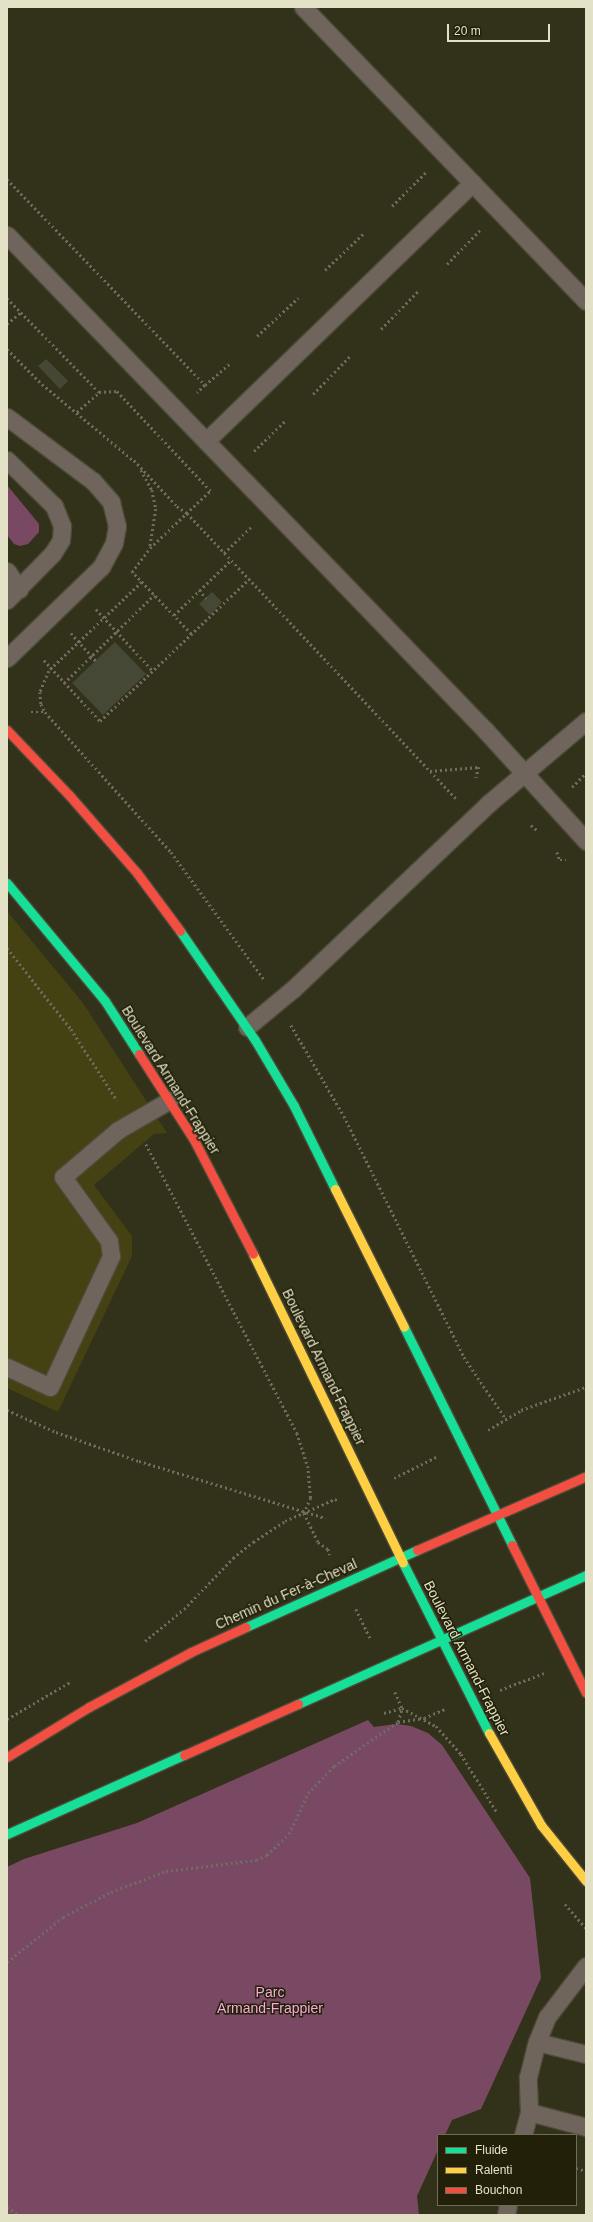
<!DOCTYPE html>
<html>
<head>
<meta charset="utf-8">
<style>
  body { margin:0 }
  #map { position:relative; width:593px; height:2222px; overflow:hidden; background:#32311a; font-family:Helvetica,sans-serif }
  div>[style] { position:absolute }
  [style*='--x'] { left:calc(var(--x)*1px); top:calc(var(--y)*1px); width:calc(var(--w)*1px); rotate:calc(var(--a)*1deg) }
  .built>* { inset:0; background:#444112 }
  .green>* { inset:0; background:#794963 }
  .building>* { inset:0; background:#454834 }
  .path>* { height:2.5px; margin-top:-1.25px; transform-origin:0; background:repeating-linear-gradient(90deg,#726b61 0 2px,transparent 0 5px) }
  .roads { filter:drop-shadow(1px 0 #4d4b38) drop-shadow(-1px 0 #4d4b38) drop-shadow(0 1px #4d4b38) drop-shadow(0 -1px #4d4b38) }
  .lane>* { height:17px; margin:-8.5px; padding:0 8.5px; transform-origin:8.5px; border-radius:8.5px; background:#6f655d }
  .fast>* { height:9px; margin:-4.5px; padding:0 4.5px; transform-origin:4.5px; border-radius:4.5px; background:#16e098 }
  .slow>* { height:9px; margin:-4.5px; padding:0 4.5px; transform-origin:4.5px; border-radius:4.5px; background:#ffcf43 }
  .jam>* { height:9px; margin:-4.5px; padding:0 4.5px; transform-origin:4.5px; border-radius:4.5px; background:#f24e42 }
  span { translate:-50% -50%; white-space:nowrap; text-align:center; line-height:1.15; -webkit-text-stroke:3px #222009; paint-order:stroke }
  .street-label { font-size:14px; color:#e3e1c5 }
  .park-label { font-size:14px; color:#f9aad8 }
  .frame { position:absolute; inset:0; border:8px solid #e3e1c5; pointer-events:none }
  .legend { position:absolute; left:437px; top:2134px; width:140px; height:72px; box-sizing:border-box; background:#222009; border:1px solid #6f6d54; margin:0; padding:5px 7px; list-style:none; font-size:12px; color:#e3e1c5 }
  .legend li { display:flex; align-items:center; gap:8px; height:20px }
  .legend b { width:20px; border:1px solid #6f6d54 }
  .scale { position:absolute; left:447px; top:24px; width:103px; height:18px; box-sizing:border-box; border:2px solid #e3e1c5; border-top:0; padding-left:5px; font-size:12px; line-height:14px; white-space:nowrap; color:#e3e1c5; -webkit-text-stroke:3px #222009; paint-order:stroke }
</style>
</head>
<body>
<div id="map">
  <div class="built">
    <i style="clip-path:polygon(7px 911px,83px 1003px,167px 1133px,154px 1134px,94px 1185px,132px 1236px,132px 1256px,58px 1412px,7px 1388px)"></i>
  </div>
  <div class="green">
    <i style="clip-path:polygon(7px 485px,39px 524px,39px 532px,28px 544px,20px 546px,14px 544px,7px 535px)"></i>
    <i style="clip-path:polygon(368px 1720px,374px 1727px,396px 1724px,411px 1726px,428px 1733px,442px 1745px,530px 1878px,541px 1978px,481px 2109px,452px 2120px,445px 2135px,438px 2135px,438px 2150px,417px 2196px,419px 2215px,7px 2215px,7px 1867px,24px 1859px,137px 1823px)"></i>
  </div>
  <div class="building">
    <i style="clip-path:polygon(46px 359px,68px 381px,60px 389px,38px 366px)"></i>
    <i style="clip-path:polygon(212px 592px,222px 602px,210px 615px,199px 604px)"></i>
    <i style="clip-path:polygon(115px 642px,146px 674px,103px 715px,72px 683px)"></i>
  </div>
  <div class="path">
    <i style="--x:7;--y:179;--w:286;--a:46.1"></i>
    <i style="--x:205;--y:385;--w:11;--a:135"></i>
    <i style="--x:392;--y:206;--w:48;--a:-45"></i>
    <i style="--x:447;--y:264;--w:47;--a:-45.9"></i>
    <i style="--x:325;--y:270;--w:54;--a:-43.5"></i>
    <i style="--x:7;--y:298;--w:132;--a:45.6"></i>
    <i style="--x:99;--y:392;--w:18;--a:-3"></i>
    <i style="--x:117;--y:391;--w:137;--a:46.8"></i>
    <i style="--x:7;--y:324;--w:18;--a:-41"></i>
    <i style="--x:381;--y:329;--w:54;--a:-45.7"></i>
    <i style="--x:257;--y:336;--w:56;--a:-42.8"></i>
    <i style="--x:7;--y:349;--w:49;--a:45"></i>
    <i style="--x:42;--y:384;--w:120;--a:39.9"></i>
    <i style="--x:205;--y:385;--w:32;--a:-41"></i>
    <i style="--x:313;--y:394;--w:53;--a:-45.8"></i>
    <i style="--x:77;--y:412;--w:30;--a:-42"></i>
    <i style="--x:254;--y:451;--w:43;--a:-44.1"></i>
    <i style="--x:134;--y:460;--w:63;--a:46.9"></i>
    <i style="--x:177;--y:506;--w:12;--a:35"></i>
    <i style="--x:187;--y:513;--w:392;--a:46.7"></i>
    <i style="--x:141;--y:470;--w:23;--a:61"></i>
    <i style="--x:152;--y:490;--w:19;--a:78"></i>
    <i style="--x:156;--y:509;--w:39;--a:99"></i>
    <i style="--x:224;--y:553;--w:37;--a:-44"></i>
    <i style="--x:142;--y:582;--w:129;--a:136.3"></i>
    <i style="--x:49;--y:671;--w:23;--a:113"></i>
    <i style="--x:40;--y:692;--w:12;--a:85"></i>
    <i style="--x:41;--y:704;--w:9;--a:63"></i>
    <i style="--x:45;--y:712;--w:188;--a:48"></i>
    <i style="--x:171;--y:852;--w:157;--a:53.8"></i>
    <i style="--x:199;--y:590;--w:11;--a:49"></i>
    <i style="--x:96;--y:609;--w:84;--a:47.4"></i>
    <i style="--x:174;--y:615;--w:79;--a:-44"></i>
    <i style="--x:71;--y:633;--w:38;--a:48"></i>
    <i style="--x:191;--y:634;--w:86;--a:-133.6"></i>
    <i style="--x:132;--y:572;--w:30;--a:-53"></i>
    <i style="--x:150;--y:548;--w:84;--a:-43.6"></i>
    <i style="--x:44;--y:660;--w:83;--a:47.4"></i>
    <i style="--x:100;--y:721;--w:206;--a:-43.6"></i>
    <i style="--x:64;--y:683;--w:126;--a:-44.4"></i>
    <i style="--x:31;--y:712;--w:14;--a:0"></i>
    <i style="--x:430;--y:771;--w:49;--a:-4.7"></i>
    <i style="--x:479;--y:767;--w:11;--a:105"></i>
    <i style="--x:572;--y:787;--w:20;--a:-45"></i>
    <i style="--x:531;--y:825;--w:8;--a:40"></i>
    <i style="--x:557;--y:852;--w:9;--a:69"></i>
    <i style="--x:560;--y:860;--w:6;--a:0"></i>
    <i style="--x:7;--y:948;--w:103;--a:51.7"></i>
    <i style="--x:71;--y:1029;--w:85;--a:57.1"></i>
    <i style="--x:291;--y:1025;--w:105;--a:59.8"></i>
    <i style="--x:344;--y:1116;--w:269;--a:63.5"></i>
    <i style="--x:464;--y:1357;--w:75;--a:55.9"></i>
    <i style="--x:146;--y:1144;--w:326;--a:62.4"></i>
    <i style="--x:297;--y:1433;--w:35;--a:72"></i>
    <i style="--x:308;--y:1466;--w:32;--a:85"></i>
    <i style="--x:311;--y:1498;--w:17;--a:115"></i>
    <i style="--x:304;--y:1513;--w:32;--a:64"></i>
    <i style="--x:318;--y:1542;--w:12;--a:35"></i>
    <i style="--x:328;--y:1549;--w:6;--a:72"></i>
    <i style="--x:7;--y:1410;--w:54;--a:24.2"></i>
    <i style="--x:56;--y:1432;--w:88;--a:19.3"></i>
    <i style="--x:139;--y:1461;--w:195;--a:17"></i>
    <i style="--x:488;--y:1430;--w:39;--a:-31"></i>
    <i style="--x:521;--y:1410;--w:69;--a:-19.5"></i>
    <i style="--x:394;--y:1478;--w:47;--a:-26.6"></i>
    <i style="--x:356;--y:1609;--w:34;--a:64"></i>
    <i style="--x:145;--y:1641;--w:50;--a:-39.4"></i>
    <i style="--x:184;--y:1609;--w:71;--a:-46.1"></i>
    <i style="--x:233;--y:1558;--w:26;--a:-39"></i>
    <i style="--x:253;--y:1542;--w:38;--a:-33"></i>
    <i style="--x:285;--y:1521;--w:55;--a:-23.7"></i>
    <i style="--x:335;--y:1499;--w:4;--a:27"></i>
    <i style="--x:500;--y:1690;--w:47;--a:-21.1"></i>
    <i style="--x:395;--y:1692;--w:17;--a:66"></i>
    <i style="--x:384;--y:1713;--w:19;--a:-16"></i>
    <i style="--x:402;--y:1708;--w:38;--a:28"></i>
    <i style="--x:436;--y:1726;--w:38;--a:48"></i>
    <i style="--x:461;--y:1754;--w:68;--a:58.2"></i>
    <i style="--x:7;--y:1719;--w:73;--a:-30.4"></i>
    <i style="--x:398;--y:1722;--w:15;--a:-74"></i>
    <i style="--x:565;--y:1904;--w:32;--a:49"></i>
    <i style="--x:7;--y:1962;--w:72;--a:-38.8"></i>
    <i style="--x:63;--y:1917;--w:54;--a:-27.5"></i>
    <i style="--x:111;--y:1892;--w:59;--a:-20.9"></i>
    <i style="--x:166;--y:1871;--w:91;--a:-7"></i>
    <i style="--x:256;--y:1860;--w:12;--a:-24"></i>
    <i style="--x:267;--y:1855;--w:30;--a:-44"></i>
    <i style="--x:289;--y:1834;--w:45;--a:-65.1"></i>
    <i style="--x:308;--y:1793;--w:37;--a:-46"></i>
    <i style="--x:334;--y:1766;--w:78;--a:-34.5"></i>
    <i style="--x:398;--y:1722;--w:26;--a:-9"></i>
    <i style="--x:424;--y:1718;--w:23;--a:-23"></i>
    <i style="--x:576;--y:2168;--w:10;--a:17"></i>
    <i style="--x:7;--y:2207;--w:15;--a:32"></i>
  </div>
  <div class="roads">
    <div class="lane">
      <i style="--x:303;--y:7;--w:408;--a:46.1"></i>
      <i style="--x:7;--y:235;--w:690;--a:46"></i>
      <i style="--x:486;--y:731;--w:149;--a:47.7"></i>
      <i style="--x:7;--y:417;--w:107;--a:36.7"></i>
      <i style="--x:93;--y:481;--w:28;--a:49"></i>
      <i style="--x:111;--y:502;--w:25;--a:76"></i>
      <i style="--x:117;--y:526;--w:17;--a:100"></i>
      <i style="--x:114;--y:543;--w:27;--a:118"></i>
      <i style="--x:101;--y:567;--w:131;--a:135.9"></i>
      <i style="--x:206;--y:441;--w:371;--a:-44.1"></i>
      <i style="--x:7;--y:460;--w:66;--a:44.4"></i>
      <i style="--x:54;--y:506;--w:22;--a:68"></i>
      <i style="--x:62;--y:526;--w:14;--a:94"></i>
      <i style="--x:61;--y:540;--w:15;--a:122"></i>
      <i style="--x:53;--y:553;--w:66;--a:134.4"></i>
      <i style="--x:7;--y:571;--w:22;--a:56"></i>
      <i style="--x:247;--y:1027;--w:60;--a:-39.6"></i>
      <i style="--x:293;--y:989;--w:270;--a:-43.5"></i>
      <i style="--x:489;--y:803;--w:127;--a:-40.2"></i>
      <i style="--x:7;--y:1367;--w:47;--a:24.9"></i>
      <i style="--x:50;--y:1387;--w:145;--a:-65"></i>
      <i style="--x:111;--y:1256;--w:15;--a:-98"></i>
      <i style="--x:109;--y:1241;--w:79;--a:-125.7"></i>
      <i style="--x:63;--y:1177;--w:72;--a:-40.5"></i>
      <i style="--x:118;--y:1130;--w:60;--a:-30"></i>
      <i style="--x:586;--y:1966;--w:64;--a:127.4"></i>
      <i style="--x:547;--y:2017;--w:27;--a:112"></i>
      <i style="--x:537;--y:2042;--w:50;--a:13.8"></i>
      <i style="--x:529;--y:2112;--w:59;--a:14.7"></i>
      <i style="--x:523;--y:2135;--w:24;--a:-75"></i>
      <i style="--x:529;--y:2112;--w:35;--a:-92"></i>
      <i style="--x:528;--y:2077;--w:36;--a:-76"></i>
      <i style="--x:506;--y:2215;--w:10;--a:-79"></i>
    </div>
    <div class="fast">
      <i style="--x:7;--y:883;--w:153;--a:50.3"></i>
      <i style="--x:105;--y:1001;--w:63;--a:57.3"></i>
      <i style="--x:180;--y:931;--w:132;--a:55.5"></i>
      <i style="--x:255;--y:1040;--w:77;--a:59.4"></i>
      <i style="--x:294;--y:1106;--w:93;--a:63.7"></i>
      <i style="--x:404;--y:1327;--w:243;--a:63.6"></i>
      <i style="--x:403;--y:1563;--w:191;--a:63.2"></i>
      <i style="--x:246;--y:1627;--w:188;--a:-24.2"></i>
      <i style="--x:298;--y:1704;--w:316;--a:-24.1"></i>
      <i style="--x:7;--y:1834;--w:194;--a:-24.1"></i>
    </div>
    <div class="slow">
      <i style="--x:335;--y:1189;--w:154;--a:63.4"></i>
      <i style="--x:253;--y:1254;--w:343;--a:64.1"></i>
      <i style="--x:489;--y:1733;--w:106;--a:60.5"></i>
      <i style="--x:541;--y:1825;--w:72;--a:51.2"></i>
    </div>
    <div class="jam">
      <i style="--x:7;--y:730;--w:90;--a:46.4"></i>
      <i style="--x:69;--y:795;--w:103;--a:48.9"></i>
      <i style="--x:137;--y:873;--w:72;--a:53.4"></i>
      <i style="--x:139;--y:1054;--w:102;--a:57.4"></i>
      <i style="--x:194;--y:1140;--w:128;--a:62.6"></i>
      <i style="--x:512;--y:1545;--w:165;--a:63.4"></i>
      <i style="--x:417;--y:1550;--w:184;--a:-23.6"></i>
      <i style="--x:184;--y:1755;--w:125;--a:-24.1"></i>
      <i style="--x:7;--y:1757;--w:96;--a:-31.4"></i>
      <i style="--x:89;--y:1707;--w:116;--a:-28.3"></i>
      <i style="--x:191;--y:1652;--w:60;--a:-24.4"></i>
    </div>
  </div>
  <div class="street-label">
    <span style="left:171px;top:1080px;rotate:58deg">Boulevard Armand-Frappier</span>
    <span style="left:324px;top:1367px;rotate:64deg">Boulevard Armand-Frappier</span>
    <span style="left:286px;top:1594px;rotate:-24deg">Chemin du Fer-à-Cheval</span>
    <span style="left:467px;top:1658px;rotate:63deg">Boulevard Armand-Frappier</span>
  </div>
  <div class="park-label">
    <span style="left:270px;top:2000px">Parc<br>Armand-Frappier</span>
  </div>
  <div class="frame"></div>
  <ul class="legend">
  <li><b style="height:5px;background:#16e098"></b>Fluide</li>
  <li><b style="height:5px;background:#ffcf43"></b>Ralenti</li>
  <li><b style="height:5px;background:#f24e42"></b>Bouchon</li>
  </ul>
  <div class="scale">20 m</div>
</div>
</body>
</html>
